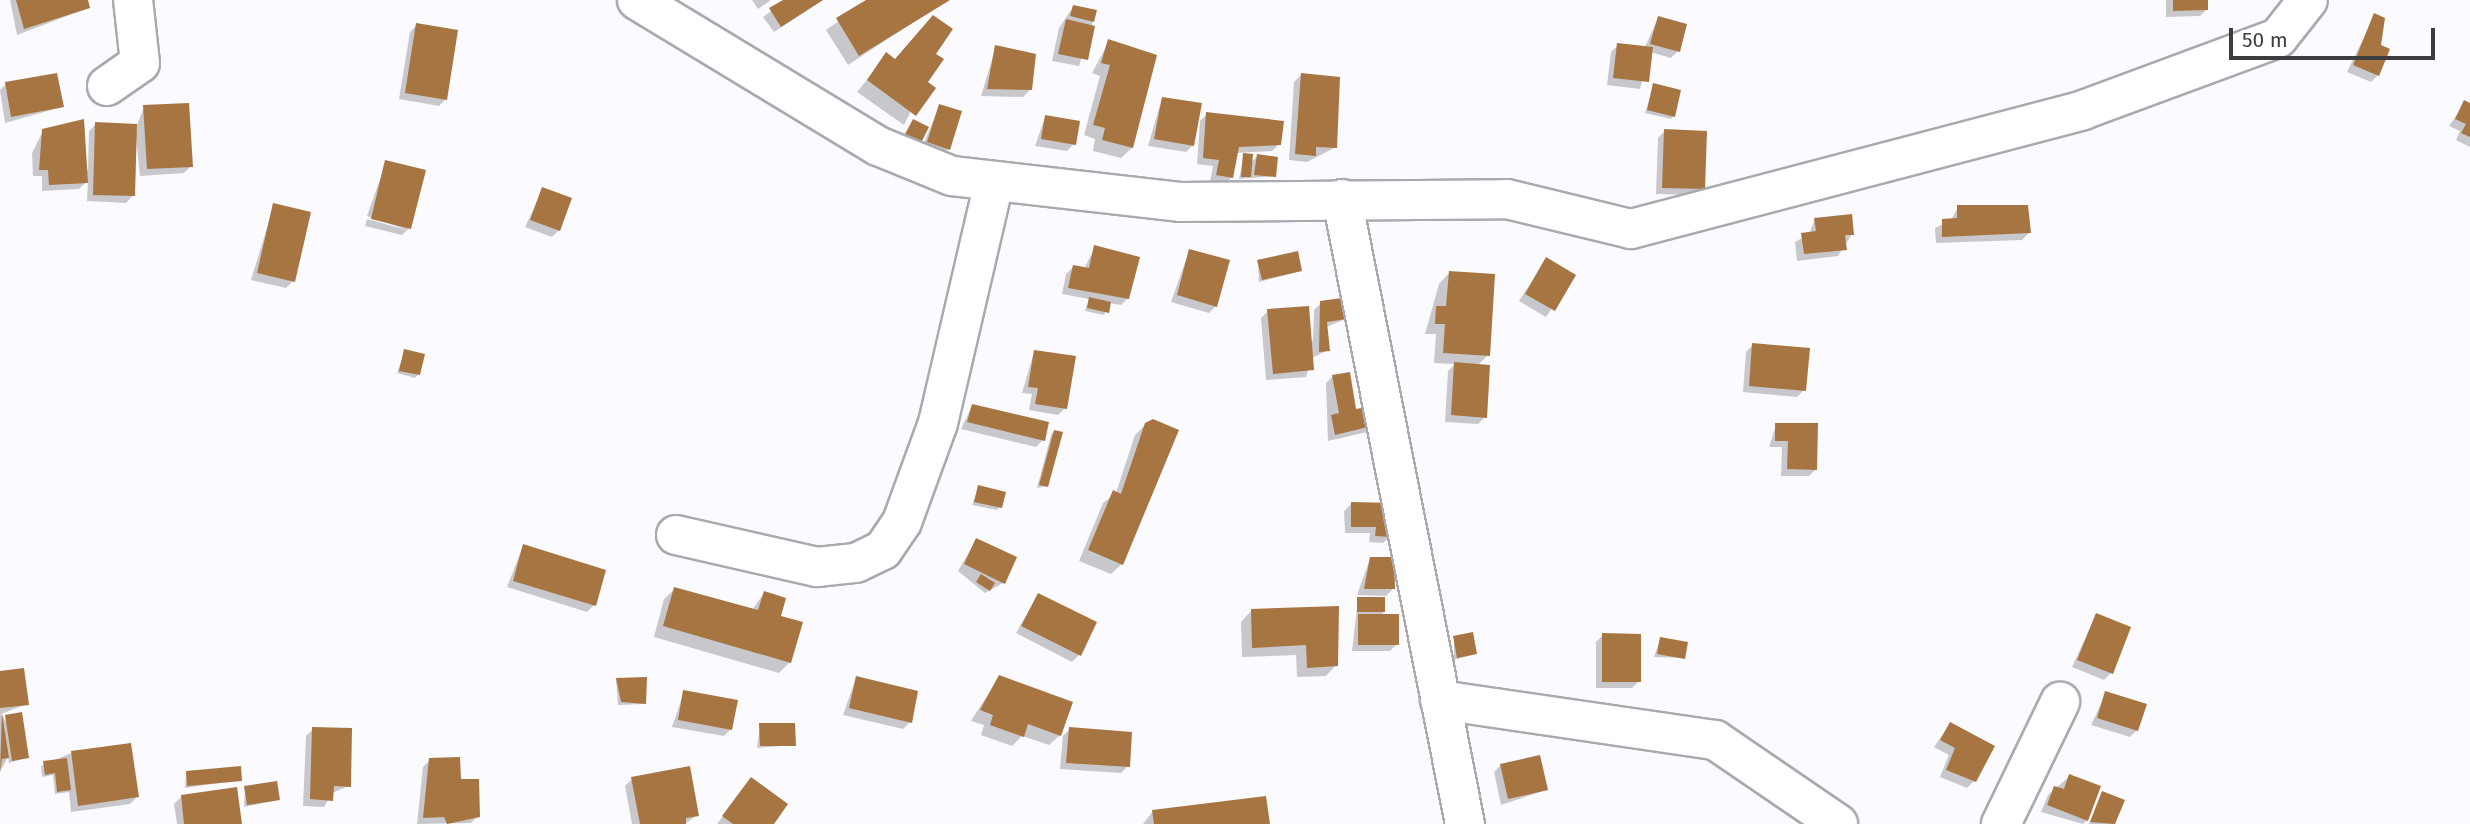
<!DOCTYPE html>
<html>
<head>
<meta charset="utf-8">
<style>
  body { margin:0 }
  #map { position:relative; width:2470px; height:824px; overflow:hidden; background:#fafaff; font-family:"Fira Sans",sans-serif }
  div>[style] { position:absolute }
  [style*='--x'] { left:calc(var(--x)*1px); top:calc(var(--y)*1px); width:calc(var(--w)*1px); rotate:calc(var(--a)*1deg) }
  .shadow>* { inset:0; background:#0003 }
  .building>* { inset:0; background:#a77541 }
  .roads { filter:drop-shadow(2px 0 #a9a9af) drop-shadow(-2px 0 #a9a9af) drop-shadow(0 2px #a9a9af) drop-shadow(0 -2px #a9a9af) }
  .minor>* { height:38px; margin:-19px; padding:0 19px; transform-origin:19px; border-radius:19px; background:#fff }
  span { translate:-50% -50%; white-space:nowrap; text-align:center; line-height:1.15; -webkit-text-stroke:7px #fff; paint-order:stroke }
  .scale { position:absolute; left:2229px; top:28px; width:206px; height:32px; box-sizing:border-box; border:4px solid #3d3d3f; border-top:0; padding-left:9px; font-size:21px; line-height:24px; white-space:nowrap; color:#3d3d3f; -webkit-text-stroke:5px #fff; paint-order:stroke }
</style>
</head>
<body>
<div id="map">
  <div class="shadow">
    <i style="clip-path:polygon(10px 0,86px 0,88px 8px,17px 35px)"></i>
    <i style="clip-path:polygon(752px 0,771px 0,758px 9px)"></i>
    <i style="clip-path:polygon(786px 0,823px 0,774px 32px,763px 17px)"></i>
    <i style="clip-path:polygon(869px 0,947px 0,848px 65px,826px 30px)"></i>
    <i style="clip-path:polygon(2166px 0,2206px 0,2207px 9px,2200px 16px,2166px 17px)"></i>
    <i style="clip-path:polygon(1073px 7px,1093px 21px,1079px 66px,1052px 61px,1059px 28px)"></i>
    <i style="clip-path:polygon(2375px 15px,2378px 75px,2371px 82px,2347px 72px)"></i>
    <i style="clip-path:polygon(1658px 18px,1678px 51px,1671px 58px,1650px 52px,1640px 89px,1607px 85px,1611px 52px,1618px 45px,1645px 47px)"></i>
    <i style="clip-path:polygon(417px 25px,446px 99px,439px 106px,399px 99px,410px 32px)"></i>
    <i style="clip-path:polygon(1109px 41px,1132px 148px,1121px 158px,1093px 151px,1095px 139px,1084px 135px,1100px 76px,1092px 73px)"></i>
    <i style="clip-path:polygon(996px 47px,1030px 90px,1023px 97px,981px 96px)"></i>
    <i style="clip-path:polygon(887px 55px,925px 83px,904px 125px,857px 92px)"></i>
    <i style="clip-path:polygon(1301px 75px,1336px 147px,1307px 162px,1289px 160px,1294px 82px)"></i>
    <i style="clip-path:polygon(6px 84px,62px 107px,5px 123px,0 90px)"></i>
    <i style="clip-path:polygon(1654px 85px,1674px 116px,1671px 119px,1645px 113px)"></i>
    <i style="clip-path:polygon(1162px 98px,1193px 145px,1186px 152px,1148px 146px)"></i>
    <i style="clip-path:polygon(2465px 103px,2470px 105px,2470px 147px,2456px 140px,2460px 131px,2449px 126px)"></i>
    <i style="clip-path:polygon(940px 106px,948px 149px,941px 156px,921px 149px)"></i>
    <i style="clip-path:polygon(144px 107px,191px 166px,184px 173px,140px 176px,135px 128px,133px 195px,126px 203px,87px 201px,88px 180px,79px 189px,42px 191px,42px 176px,33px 176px,32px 153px,43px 131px,88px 170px,89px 131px,96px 124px,137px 125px)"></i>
    <i style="clip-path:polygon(1207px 114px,1279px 144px,1272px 151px,1236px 153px,1232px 177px,1224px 185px,1210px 182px,1213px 166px,1197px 164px,1200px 121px)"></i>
    <i style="clip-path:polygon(1045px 117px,1074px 144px,1067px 151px,1035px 146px)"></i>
    <i style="clip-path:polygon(1665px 131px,1703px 188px,1696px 195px,1656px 194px,1658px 138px)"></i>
    <i style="clip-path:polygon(1244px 155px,1251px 163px,1257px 156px,1274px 176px,1239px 179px)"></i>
    <i style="clip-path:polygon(386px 162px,409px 228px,402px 235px,365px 226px,367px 219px,407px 230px,367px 216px)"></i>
    <i style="clip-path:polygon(543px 189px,559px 230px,552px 237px,525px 227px)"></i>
    <i style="clip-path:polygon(274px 205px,293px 281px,286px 288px,251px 280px)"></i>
    <i style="clip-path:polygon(1958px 207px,2029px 233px,2022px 240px,1936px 243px,1935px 228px,1951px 220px)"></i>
    <i style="clip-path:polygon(1815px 219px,1852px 234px,1838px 256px,1797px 261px,1795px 242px,1809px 234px)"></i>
    <i style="clip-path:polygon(1095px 247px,1128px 298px,1121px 305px,1109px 303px,1104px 315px,1085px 311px,1089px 299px,1062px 294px,1066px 274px,1073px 267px,1084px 269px)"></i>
    <i style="clip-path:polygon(1189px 251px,1216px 306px,1209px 313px,1171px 302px)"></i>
    <i style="clip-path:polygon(1546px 259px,1574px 276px,1546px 317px,1519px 301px)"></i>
    <i style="clip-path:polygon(1258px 262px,1300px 271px,1259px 282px)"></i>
    <i style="clip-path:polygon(1449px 273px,1488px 355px,1477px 366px,1485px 417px,1478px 424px,1445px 422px,1448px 371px,1455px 364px,1434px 363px,1436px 334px,1425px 334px,1439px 284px)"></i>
    <i style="clip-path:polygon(1321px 303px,1351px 317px,1326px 327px,1328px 350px,1312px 358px,1306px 377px,1266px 380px,1261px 318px,1268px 311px,1313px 341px,1314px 310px)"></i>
    <i style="clip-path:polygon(1753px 345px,1804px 390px,1797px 397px,1743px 392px,1746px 352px)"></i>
    <i style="clip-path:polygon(405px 351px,418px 375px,415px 378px,397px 373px)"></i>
    <i style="clip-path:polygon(1034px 352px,1065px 408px,1058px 415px,1029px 410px,1032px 394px,1022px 393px)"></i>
    <i style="clip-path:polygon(1333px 376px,1355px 411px,1374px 425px,1367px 432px,1328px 441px,1326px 383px)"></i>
    <i style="clip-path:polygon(972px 406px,1043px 440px,1036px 447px,961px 429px)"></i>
    <i style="clip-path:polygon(1146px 424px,1122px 564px,1111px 574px,1079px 561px,1103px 503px,1116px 493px,1135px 435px)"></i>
    <i style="clip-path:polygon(1776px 425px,1816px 469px,1809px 476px,1781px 476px,1782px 447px,1769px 447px)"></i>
    <i style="clip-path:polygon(1054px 431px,1046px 486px,1037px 488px,1051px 435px)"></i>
    <i style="clip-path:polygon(979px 487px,1000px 507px,997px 510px,972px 505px)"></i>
    <i style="clip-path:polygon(1351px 504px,1390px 536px,1383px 543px,1369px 542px,1370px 533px,1345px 533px,1344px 511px)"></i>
    <i style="clip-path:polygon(976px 540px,1003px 583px,985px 593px,958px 571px)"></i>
    <i style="clip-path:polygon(523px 546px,594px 605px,587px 612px,507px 587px)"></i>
    <i style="clip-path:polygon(1370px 559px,1393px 589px,1386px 596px,1357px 595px)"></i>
    <i style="clip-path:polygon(675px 589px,752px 610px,764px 593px,778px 617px,790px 662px,779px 673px,654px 637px,664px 599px)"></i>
    <i style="clip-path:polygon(1038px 595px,1079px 655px,1072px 662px,1016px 633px)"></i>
    <i style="clip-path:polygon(1358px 599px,1384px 612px,1380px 616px,1397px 644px,1390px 651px,1352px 651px)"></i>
    <i style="clip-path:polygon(1337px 607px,1336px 665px,1326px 676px,1297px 677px,1296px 655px,1242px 657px,1241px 622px,1251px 611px)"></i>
    <i style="clip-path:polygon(2096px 615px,2111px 673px,2104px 680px,2072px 667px)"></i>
    <i style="clip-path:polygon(1603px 635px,1639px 681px,1632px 688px,1596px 688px,1596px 642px)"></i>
    <i style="clip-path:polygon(1454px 637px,1475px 654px,1454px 660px)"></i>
    <i style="clip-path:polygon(1660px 639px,1684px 658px,1654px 657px)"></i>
    <i style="clip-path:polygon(0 672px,27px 704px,1px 714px,28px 757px,9px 763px,8px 757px,0 772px)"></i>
    <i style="clip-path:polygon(999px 677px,1060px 735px,1049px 745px,1022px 736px,1012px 746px,981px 735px,984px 725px,971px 721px)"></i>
    <i style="clip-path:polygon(856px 678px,910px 722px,903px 729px,843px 715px)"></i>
    <i style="clip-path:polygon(616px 679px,644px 704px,618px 705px)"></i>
    <i style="clip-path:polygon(684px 692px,731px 729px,724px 736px,672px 727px)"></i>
    <i style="clip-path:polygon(2106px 693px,2137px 730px,2130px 737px,2091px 725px)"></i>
    <i style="clip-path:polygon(1950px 724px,1974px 781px,1967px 788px,1940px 777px,1949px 755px,1934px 747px)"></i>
    <i style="clip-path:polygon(760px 725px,794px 745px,757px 748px)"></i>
    <i style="clip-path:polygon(313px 729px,349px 786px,332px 793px,324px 807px,303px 806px,306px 736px)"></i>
    <i style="clip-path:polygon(1070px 729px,1128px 766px,1121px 773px,1060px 769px,1063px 736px)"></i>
    <i style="clip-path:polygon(71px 753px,137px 797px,130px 804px,71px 812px,69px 792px,55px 794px,53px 775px,42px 777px,41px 766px)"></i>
    <i style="clip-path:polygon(430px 760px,459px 781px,478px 816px,471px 823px,417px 824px,423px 767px)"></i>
    <i style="clip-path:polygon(1501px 765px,1546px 790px,1501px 805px,1494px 772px)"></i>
    <i style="clip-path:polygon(186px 773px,240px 780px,185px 788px)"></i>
    <i style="clip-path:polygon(2070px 776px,2087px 820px,2083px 824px,2041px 812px,2048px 795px)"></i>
    <i style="clip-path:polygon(632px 779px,697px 815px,685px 824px,632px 824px,625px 786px)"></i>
    <i style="clip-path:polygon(751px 779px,772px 824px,717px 824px,745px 786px)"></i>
    <i style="clip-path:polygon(245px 787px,278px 800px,244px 807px)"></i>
    <i style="clip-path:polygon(2103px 793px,2122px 801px,2113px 824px,2089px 824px)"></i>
    <i style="clip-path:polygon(181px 797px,241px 824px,177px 824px,174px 804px)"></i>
    <i style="clip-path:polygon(1153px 811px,1268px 824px,1143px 824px)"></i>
  </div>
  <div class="building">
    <i style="clip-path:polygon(16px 0,88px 0,90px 8px,24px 29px)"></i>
    <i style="clip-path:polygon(783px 0,823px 0,781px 27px,769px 8px)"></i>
    <i style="clip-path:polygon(866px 0,950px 0,859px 56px,836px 18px)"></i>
    <i style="clip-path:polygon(2173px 0,2208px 0,2208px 10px,2173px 11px)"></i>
    <i style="clip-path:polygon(1073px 5px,1097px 10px,1094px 22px,1070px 16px)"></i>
    <i style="clip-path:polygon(2374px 13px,2385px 18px,2381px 45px,2390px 49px,2379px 76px,2353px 65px)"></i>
    <i style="clip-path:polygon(933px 15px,953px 29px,936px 54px,944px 59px,928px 82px,936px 88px,916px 116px,867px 80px,886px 52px,895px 59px)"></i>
    <i style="clip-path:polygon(1658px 16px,1687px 24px,1680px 52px,1650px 44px)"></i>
    <i style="clip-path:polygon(1066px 19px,1095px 26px,1088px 60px,1058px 54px)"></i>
    <i style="clip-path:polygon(416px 23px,458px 30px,447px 100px,405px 93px)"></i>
    <i style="clip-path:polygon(1108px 39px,1157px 55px,1133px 148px,1102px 140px,1105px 128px,1093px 125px,1110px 65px,1101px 63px)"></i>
    <i style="clip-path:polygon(1617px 43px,1653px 47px,1649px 82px,1613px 78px)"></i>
    <i style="clip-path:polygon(995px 45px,1036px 54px,1032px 90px,987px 89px)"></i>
    <i style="clip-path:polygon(57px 73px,64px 107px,11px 117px,5px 82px)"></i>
    <i style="clip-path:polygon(1301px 73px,1340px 77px,1337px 148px,1316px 147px,1316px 156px,1295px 154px)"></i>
    <i style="clip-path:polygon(1653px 83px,1681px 90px,1675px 117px,1647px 110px)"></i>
    <i style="clip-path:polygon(1162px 97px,1202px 103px,1194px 146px,1154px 139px)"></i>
    <i style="clip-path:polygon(2464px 100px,2470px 103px,2470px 137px,2461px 133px,2466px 124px,2455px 119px)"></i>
    <i style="clip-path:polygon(189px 103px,193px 167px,147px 169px,143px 105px)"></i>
    <i style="clip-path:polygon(939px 104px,962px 111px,950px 150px,927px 142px)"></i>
    <i style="clip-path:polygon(1206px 112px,1284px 121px,1281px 145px,1239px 147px,1233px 178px,1216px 175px,1219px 160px,1203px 158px)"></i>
    <i style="clip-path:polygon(1045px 115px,1080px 121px,1076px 145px,1041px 139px)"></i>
    <i style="clip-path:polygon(84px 119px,88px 183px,49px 185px,48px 170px,39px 170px,42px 129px)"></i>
    <i style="clip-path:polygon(913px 119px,929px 127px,920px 145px,904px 136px)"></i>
    <i style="clip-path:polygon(95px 122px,137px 124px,135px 196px,93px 195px)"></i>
    <i style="clip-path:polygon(1664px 129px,1707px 131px,1705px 189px,1662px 188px)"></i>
    <i style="clip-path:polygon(1243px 153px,1253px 154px,1251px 177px,1241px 177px)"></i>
    <i style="clip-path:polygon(1257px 154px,1278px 157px,1276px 177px,1254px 175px)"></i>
    <i style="clip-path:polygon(385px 160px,426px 170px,411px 229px,371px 219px)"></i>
    <i style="clip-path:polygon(542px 187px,572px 198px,560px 231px,530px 220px)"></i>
    <i style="clip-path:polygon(273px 203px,311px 212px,295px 282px,257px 273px)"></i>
    <i style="clip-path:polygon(1957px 205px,2028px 205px,2031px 233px,1942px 237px,1942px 219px,1957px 218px)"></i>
    <i style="clip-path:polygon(1852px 214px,1854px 235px,1845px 235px,1847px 250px,1804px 254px,1801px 233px,1816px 231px,1814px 218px)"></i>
    <i style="clip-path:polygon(1094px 245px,1140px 257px,1129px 299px,1068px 288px,1073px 265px,1089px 268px)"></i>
    <i style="clip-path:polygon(1189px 249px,1230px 260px,1217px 307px,1177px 295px)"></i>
    <i style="clip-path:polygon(1298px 251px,1302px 271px,1262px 280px,1257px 260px)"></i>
    <i style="clip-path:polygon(1546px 257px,1576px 275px,1555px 311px,1525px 294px)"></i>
    <i style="clip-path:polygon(1449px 271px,1495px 274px,1490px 356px,1443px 353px,1445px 324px,1435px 324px,1436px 306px,1446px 306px)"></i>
    <i style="clip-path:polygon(1089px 297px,1111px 302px,1109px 313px,1087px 308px)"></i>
    <i style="clip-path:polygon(1349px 297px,1353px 318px,1327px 322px,1330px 351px,1319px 352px,1320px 301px)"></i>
    <i style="clip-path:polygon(1309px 306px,1314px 370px,1273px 374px,1267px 309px)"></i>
    <i style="clip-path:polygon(1752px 343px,1810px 348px,1806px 391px,1749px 386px)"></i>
    <i style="clip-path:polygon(404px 349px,425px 354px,420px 375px,399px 371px)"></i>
    <i style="clip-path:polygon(1034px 350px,1076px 356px,1067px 409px,1035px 404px,1038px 388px,1028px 387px)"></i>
    <i style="clip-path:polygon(1454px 362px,1490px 365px,1487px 418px,1451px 415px)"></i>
    <i style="clip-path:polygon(1350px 372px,1356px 409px,1372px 406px,1376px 425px,1335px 435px,1331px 415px,1339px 413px,1332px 375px)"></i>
    <i style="clip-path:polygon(972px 404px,1049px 422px,1045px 441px,967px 422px)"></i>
    <i style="clip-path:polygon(1153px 419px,1179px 430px,1123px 565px,1088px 550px,1113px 490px,1121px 494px,1145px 423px)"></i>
    <i style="clip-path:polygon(1775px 423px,1818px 423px,1817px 470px,1787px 469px,1788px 441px,1775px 441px)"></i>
    <i style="clip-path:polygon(1054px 430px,1063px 432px,1048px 487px,1039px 485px)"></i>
    <i style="clip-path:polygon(978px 485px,1006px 492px,1002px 508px,974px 502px)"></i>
    <i style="clip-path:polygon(1351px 502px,1395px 503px,1392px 537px,1375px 536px,1376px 527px,1351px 527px)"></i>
    <i style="clip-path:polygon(976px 538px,1017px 557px,1005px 584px,964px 564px)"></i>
    <i style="clip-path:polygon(523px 544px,606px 570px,596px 606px,513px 581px)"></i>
    <i style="clip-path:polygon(1370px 557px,1394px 557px,1395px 589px,1364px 589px)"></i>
    <i style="clip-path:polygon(981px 574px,995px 583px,990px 591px,976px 582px)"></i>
    <i style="clip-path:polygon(674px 587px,758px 610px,764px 591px,786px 598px,781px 616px,803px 622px,791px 663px,663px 626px)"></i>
    <i style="clip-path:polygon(1038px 593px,1097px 622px,1081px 656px,1021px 626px)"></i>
    <i style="clip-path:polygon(1357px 597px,1385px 597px,1385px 612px,1357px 612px)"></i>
    <i style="clip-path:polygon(1339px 606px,1338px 666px,1307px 668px,1306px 645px,1252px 648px,1251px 609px)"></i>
    <i style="clip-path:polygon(2096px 613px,2131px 627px,2113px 674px,2077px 660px)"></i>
    <i style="clip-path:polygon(1358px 614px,1399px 614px,1399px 645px,1358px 645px)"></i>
    <i style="clip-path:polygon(1473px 632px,1477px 654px,1457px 658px,1453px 636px)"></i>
    <i style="clip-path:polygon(1602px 633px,1641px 634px,1641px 682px,1602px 682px)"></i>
    <i style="clip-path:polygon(1660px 637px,1688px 642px,1685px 659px,1657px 654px)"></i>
    <i style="clip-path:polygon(24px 668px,29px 705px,0 708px,0 671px)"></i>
    <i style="clip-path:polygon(999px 675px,1073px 702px,1061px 736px,1028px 724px,1024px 737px,990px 725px,993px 715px,980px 710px)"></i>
    <i style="clip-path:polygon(856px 676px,918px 691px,912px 723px,849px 708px)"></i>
    <i style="clip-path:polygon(647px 677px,646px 704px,621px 702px,616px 678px)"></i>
    <i style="clip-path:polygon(683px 690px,738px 700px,732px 730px,678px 720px)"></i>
    <i style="clip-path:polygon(2105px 691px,2147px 704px,2138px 731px,2097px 718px)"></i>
    <i style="clip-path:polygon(22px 712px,29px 758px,12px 761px,5px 715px)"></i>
    <i style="clip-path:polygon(2px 713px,9px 758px,2px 759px,0 772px)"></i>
    <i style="clip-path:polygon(1950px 722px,1995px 746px,1976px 782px,1946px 770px,1955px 748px,1940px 740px)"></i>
    <i style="clip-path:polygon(759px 723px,795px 723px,796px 746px,760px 746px)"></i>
    <i style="clip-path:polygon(312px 727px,352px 728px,351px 787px,334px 786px,333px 801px,310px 799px)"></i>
    <i style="clip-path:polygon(1069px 727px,1132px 732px,1130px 767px,1066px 763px)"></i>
    <i style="clip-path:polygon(131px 743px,139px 797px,78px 806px,71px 751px)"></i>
    <i style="clip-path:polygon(1540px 755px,1548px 790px,1508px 799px,1500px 764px)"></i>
    <i style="clip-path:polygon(460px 757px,461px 779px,479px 779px,480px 817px,447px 824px,444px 817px,423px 818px,429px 758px)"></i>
    <i style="clip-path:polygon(67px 758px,71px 790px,57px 792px,55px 773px,45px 775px,43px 761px)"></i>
    <i style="clip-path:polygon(241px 766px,242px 781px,187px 786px,186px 771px)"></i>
    <i style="clip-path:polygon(690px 766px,699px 816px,686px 818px,686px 824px,640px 824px,631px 777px)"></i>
    <i style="clip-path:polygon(2069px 774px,2101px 786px,2088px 821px,2047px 805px,2054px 786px,2064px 789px)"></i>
    <i style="clip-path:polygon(751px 777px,788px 804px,774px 824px,733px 824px,722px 816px)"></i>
    <i style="clip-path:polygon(277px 781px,280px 800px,247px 805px,244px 786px)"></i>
    <i style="clip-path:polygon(237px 787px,242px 824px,184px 824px,181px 795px)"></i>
    <i style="clip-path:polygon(2102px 791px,2125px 800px,2115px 824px,2090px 822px)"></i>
    <i style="clip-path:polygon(1266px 796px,1270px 824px,1154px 824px,1152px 810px)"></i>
  </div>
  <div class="roads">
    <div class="minor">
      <i style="--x:637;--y:0;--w:282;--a:31.2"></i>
      <i style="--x:878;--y:146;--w:80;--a:22.1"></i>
      <i style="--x:952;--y:176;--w:229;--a:6.5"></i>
      <i style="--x:1180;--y:202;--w:327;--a:-0.5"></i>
      <i style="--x:1507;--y:199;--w:128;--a:13.6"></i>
      <i style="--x:1631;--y:229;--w:467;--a:-14.7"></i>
      <i style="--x:2083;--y:110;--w:208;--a:-20.3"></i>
      <i style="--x:2278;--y:38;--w:48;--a:-51.7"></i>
      <i style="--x:107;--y:86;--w:40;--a:-34.9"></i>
      <i style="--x:140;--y:63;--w:63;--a:-96.3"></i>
      <i style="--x:1342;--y:199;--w:637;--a:78.87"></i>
      <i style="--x:676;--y:535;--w:145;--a:12.8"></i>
      <i style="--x:817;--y:567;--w:39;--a:-6"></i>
      <i style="--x:856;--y:563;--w:30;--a:-26"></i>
      <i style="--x:883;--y:550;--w:34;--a:-56"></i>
      <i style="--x:902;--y:522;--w:105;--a:-70"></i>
      <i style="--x:938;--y:423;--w:246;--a:-76.9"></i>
      <i style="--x:1440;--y:700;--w:278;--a:8.3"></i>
      <i style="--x:1715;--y:740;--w:149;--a:34.3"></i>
      <i style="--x:2001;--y:824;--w:136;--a:-64.2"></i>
    </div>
  </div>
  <div class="scale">50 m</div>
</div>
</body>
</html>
